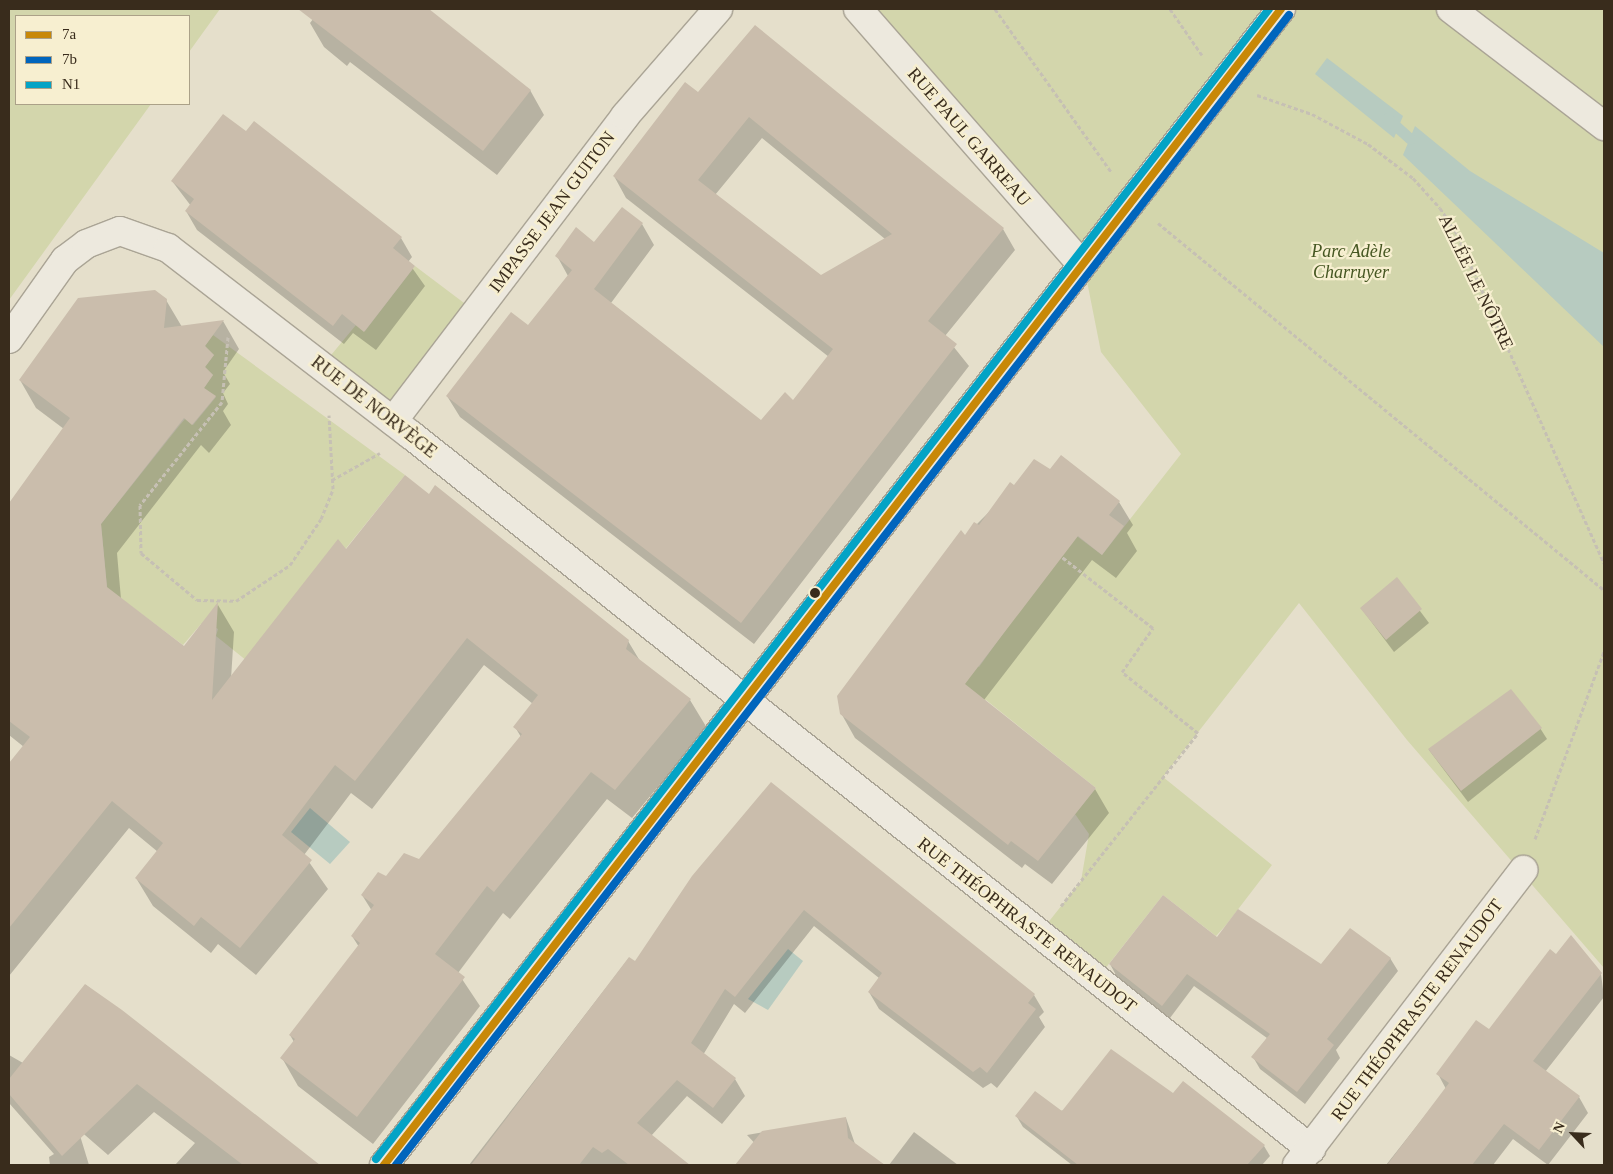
<!DOCTYPE html>
<html>
<head>
<meta charset="utf-8">
<style>
  body { margin:0 }
  #map { position:relative; width:1613px; height:1174px; overflow:hidden; background:#e5dfcb; font-family:"Times New Roman",serif }
  div>[style] { position:absolute }
  [style*='--x'] { left:calc(var(--x)*1px); top:calc(var(--y)*1px); width:calc(var(--w)*1px); rotate:calc(var(--a)*1deg) }
  .green>* { inset:0; background:#d3d6ac }
  .water>* { inset:0; background:#b7cbc0 }
  .shadow>* { inset:0; background:#0003 }
  .stream>* { height:11px; margin:-5.5px; padding:0 5.5px; transform-origin:5.5px; border-radius:5.5px; background:#b7cbc0 }
  .building>* { inset:0; background:#cabdac }
  .path>* { height:3px; margin-top:-1.5px; transform-origin:0; background:repeating-linear-gradient(90deg,#c6c0b4 0 4px,transparent 0 6.5px) }
  .roads { filter:drop-shadow(1px 0 #aaa495) drop-shadow(-1px 0 #aaa495) drop-shadow(0 1px #aaa495) drop-shadow(0 -1px #aaa495) }
  .street>* { height:28px; margin:-14px; padding:0 14px; transform-origin:14px; border-radius:14px; background:#ede9de }
  .secondary>* { height:28px; margin:-14px; padding:0 14px; transform-origin:14px; border-radius:14px; background:#ede9de }
  .bus-1>* { height:8px; margin:-4px; padding:0 4px; transform-origin:4px; border-radius:4px; background:#c88807 }
  .bus-2>* { height:8px; margin:-4px; padding:0 4px; transform-origin:4px; border-radius:4px; background:#0065bd }
  .bus-3>* { height:8px; margin:-4px; padding:0 4px; transform-origin:4px; border-radius:4px; background:#03a3c5 }
  .dots>* { width:14px; height:14px; translate:-50% -50%; box-sizing:border-box; border:2px solid #f7efd0; border-radius:50% }
  span { translate:-50% -50%; white-space:nowrap; text-align:center; line-height:1.15; -webkit-text-stroke:4.5px #f7efd0; paint-order:stroke }
  .street-label { font-size:18px; color:#392c1c }
  .park-label { font-size:18px; color:#465722; font-style:italic }
  .frame { position:absolute; inset:0; border:10px solid #392c1c; pointer-events:none }
  .legend { position:absolute; left:15px; top:15px; width:175px; height:90px; box-sizing:border-box; background:#f7efd0; border:1px solid #aba188; margin:0; padding:6px 9px; list-style:none; font-size:15px; color:#392c1c }
  .legend li { display:flex; align-items:center; gap:10px; height:25px }
  .legend b { width:25px; border:1px solid #aba188 }
  .north { position:absolute; left:1548px; top:1109px; width:50px; height:50px; -webkit-text-stroke:4px #f7efd0; paint-order:stroke; rotate:295deg; font-size:14px; font-weight:700; line-height:20px; text-align:center; color:#392c1c }
  .north::after { content:''; display:block; margin:auto; width:18px; height:22px; background:#392c1c; clip-path:polygon(50% 0,100% 100%,50% 72%,0 100%) }
</style>
</head>
<body>
<div id="map">
  <div class="green">
    <i style="clip-path:polygon(9px 9px,220px 9px,189px 52px,189px 16px,16px 16px,16px 104px,151px 104px,9px 300px)"></i>
    <i style="clip-path:polygon(877px 9px,1604px 9px,1604px 968px,1407px 740px,1299px 603px,1163px 777px,1272px 865px,1226px 925px,1216px 936px,1163px 895px,1097px 979px,1039px 934px,1081px 881px,1089px 834px,1075px 814px,1096px 788px,986px 700px,976px 711px,960px 674px,971px 661px,979px 667px,1074px 534px,1102px 555px,1181px 454px,1101px 352px,1079px 241px)"></i>
    <i style="clip-path:polygon(415px 266px,476px 312px,393px 421px,322px 366px,356px 325px,365px 331px)"></i>
    <i style="clip-path:polygon(213px 335px,405px 475px,252px 665px,216px 636px,218px 629px,211px 625px,201px 624px,183px 645px,107px 588px,101px 524px,179px 426px,185px 419px,193px 425px,216px 397px,204px 388px,213px 375px,205px 367px,214px 355px,205px 346px)"></i>
  </div>
  <div class="water">
    <i style="clip-path:polygon(1327px 58px,1403px 116px,1394px 138px,1315px 74px)"></i>
    <i style="clip-path:polygon(1415px 126px,1470px 171px,1604px 253px,1604px 347px,1403px 155px)"></i>
    <i style="clip-path:polygon(310px 808px,350px 842px,330px 864px,291px 832px)"></i>
    <i style="clip-path:polygon(788px 949px,803px 961px,768px 1010px,748px 999px)"></i>
  </div>
  <div class="shadow">
    <i style="clip-path:polygon(321px 9px,426px 9px,530px 90px,544px 115px,497px 175px,350px 62px,347px 66px,324px 47px,310px 23px)"></i>
    <i style="clip-path:polygon(evenodd,698px 94px,1003px 229px,1015px 250px,945px 336px,969px 366px,754px 644px,460px 417px,447px 396px,528px 327px,568px 276px,557px 256px,642px 224px,654px 245px,611px 303px,762px 422px,793px 401px,829px 357px,626px 198px,614px 176px,698px 94px,762px 138px,885px 239px,821px 276px,715px 195px,762px 138px)"></i>
    <i style="clip-path:polygon(172px 181px,401px 238px,412px 257px,408px 262px,425px 286px,376px 350px,353px 333px,344px 344px,197px 230px,186px 211px,191px 206px)"></i>
    <i style="clip-path:polygon(166px 300px,182px 327px,223px 321px,239px 349px,223px 372px,230px 384px,223px 393px,228px 404px,223px 411px,231px 425px,209px 453px,201px 445px,117px 553px,121px 599px,184px 647px,218px 605px,234px 632px,231px 679px,346px 551px,429px 495px,628px 641px,640px 661px,690px 700px,707px 728px,632px 818px,607px 799px,510px 919px,503px 913px,458px 973px,480px 1006px,373px 1144px,298px 1086px,282px 1058px,294px 1042px,290px 1035px,359px 947px,352px 936px,372px 911px,362px 895px,419px 861px,521px 737px,515px 727px,533px 704px,484px 665px,372px 809px,351px 793px,304px 855px,328px 889px,256px 975px,218px 944px,211px 953px,153px 906px,136px 878px,158px 852px,129px 828px,9px 976px,9px 765px,24px 747px,9px 735px,9px 505px,64px 429px,36px 408px,20px 380px)"></i>
    <i style="clip-path:polygon(1050px 471px,1119px 502px,1133px 525px,1127px 533px,1137px 551px,1116px 578px,1092px 560px,984px 700px,1095px 789px,1109px 813px,1052px 884px,1025px 864px,1022px 868px,855px 738px,841px 713px,965px 536px,1014px 487px)"></i>
    <i style="clip-path:polygon(1396px 579px,1429px 623px,1394px 652px,1361px 608px)"></i>
    <i style="clip-path:polygon(1540px 728px,1547px 739px,1468px 802px,1429px 750px)"></i>
    <i style="clip-path:polygon(772px 784px,1034px 995px,1044px 1012px,1039px 1017px,1045px 1027px,997px 1088px,991px 1083px,983px 1088px,879px 1009px,869px 992px,879px 978px,814px 926px,745px 1013px,734px 1004px,703px 1055px,735px 1079px,745px 1096px,722px 1124px,687px 1096px,651px 1136px,681px 1165px,469px 1165px,629px 958px,635px 963px)"></i>
    <i style="clip-path:polygon(1218px 939px,1321px 966px,1390px 958px,1398px 971px,1336px 1050px,1340px 1058px,1305px 1104px,1260px 1069px,1253px 1057px,1267px 1038px,1194px 986px,1170px 1018px,1117px 977px,1110px 964px)"></i>
    <i style="clip-path:polygon(1557px 956px,1601px 974px,1604px 997px,1545px 1072px,1579px 1097px,1588px 1113px,1548px 1165px,1513px 1139px,1493px 1165px,1386px 1165px,1446px 1089px,1438px 1074px,1489px 1031px)"></i>
    <i style="clip-path:polygon(86px 985px,318px 1165px,175px 1165px,195px 1143px,154px 1112px,108px 1155px,78px 1129px,89px 1165px,50px 1165px,49px 1157px,54px 1154px,9px 1103px,9px 1055px,23px 1063px)"></i>
    <i style="clip-path:polygon(1173px 1095px,1264px 1146px,1270px 1156px,1262px 1165px,1072px 1165px,1023px 1127px,1017px 1117px)"></i>
    <i style="clip-path:polygon(846px 1118px,855px 1144px,883px 1165px,775px 1165px,747px 1135px)"></i>
    <i style="clip-path:polygon(914px 1132px,958px 1165px,889px 1165px)"></i>
  </div>
  <div class="stream">
    <i style="--x:1387;--y:118;--w:31;--a:42"></i>
  </div>
  <div class="building">
    <i style="clip-path:polygon(298px 9px,429px 9px,531px 90px,483px 151px)"></i>
    <i style="clip-path:polygon(evenodd,755px 25px,1004px 228px,928px 321px,957px 344px,741px 623px,446px 396px,511px 312px,528px 325px,572px 270px,555px 256px,576px 227px,594px 242px,622px 207px,643px 223px,594px 289px,761px 420px,785px 392px,793px 400px,833px 349px,613px 176px,685px 82px,698px 92px,755px 25px,749px 117px,892px 234px,821px 275px,698px 180px,749px 117px)"></i>
    <i style="clip-path:polygon(223px 114px,246px 131px,254px 121px,402px 237px,393px 248px,415px 266px,364px 332px,342px 314px,333px 326px,185px 211px,194px 199px,171px 181px)"></i>
    <i style="clip-path:polygon(155px 290px,167px 299px,164px 328px,224px 320px,205px 346px,214px 355px,205px 367px,213px 375px,204px 388px,216px 396px,192px 425px,184px 418px,101px 524px,107px 587px,184px 646px,218px 602px,212px 700px,338px 539px,346px 549px,405px 475px,429px 494px,435px 485px,629px 640px,626px 649px,691px 699px,615px 790px,591px 772px,494px 892px,487px 886px,435px 954px,465px 977px,357px 1117px,280px 1058px,295px 1039px,289px 1035px,360px 943px,351px 936px,374px 905px,361px 895px,378px 872px,386px 876px,404px 853px,419px 859px,522px 734px,513px 727px,538px 695px,467px 638px,355px 781px,335px 765px,282px 835px,312px 860px,240px 948px,201px 917px,194px 926px,135px 878px,163px 843px,112px 801px,9px 928px,9px 763px,30px 737px,9px 721px,9px 503px,70px 418px,19px 380px,78px 298px)"></i>
    <i style="clip-path:polygon(1061px 455px,1120px 501px,1109px 515px,1124px 526px,1102px 555px,1078px 536px,965px 684px,1096px 788px,1038px 861px,1011px 841px,1008px 845px,840px 714px,837px 696px,961px 530px,965px 535px,974px 522px,979px 525px,1010px 482px,1014px 485px,1034px 459px,1050px 469px)"></i>
    <i style="clip-path:polygon(1397px 577px,1422px 609px,1386px 640px,1360px 608px)"></i>
    <i style="clip-path:polygon(1511px 689px,1542px 728px,1461px 791px,1428px 749px)"></i>
    <i style="clip-path:polygon(771px 782px,1035px 994px,1028px 1003px,1036px 1009px,987px 1073px,980px 1067px,973px 1072px,868px 992px,882px 973px,804px 910px,735px 997px,725px 989px,691px 1043px,736px 1078px,713px 1108px,677px 1080px,637px 1123px,690px 1165px,629px 1165px,608px 1149px,602px 1153px,593px 1147px,579px 1165px,471px 1165px,629px 957px,635px 961px,692px 876px)"></i>
    <i style="clip-path:polygon(1163px 895px,1217px 937px,1238px 909px,1321px 964px,1350px 928px,1391px 958px,1327px 1039px,1334px 1045px,1297px 1092px,1251px 1057px,1270px 1034px,1187px 974px,1162px 1006px,1109px 964px)"></i>
    <i style="clip-path:polygon(1571px 935px,1602px 973px,1533px 1061px,1580px 1096px,1539px 1150px,1504px 1124px,1472px 1165px,1387px 1165px,1449px 1083px,1436px 1074px,1476px 1020px,1489px 1029px,1550px 949px,1556px 954px)"></i>
    <i style="clip-path:polygon(85px 984px,122px 1010px,320px 1165px,243px 1165px,137px 1084px,62px 1156px,9px 1094px,9px 1079px)"></i>
    <i style="clip-path:polygon(1111px 1049px,1173px 1093px,1183px 1081px,1265px 1145px,1247px 1165px,1078px 1165px,1015px 1116px,1035px 1091px,1062px 1111px)"></i>
    <i style="clip-path:polygon(846px 1117px,848px 1138px,885px 1165px,735px 1165px,762px 1131px)"></i>
  </div>
  <div class="path">
    <i style="--x:995;--y:9;--w:201;--a:54.5"></i>
    <i style="--x:1170;--y:9;--w:56;--a:55.2"></i>
    <i style="--x:1257;--y:95;--w:58;--a:19.1"></i>
    <i style="--x:1312;--y:114;--w:64;--a:28.2"></i>
    <i style="--x:1368;--y:144;--w:56;--a:37.1"></i>
    <i style="--x:1413;--y:178;--w:40;--a:48"></i>
    <i style="--x:1440;--y:208;--w:27;--a:56"></i>
    <i style="--x:1455;--y:230;--w:365;--a:65.9"></i>
    <i style="--x:1158;--y:223;--w:578;--a:39.45"></i>
    <i style="--x:228;--y:337;--w:65;--a:95.3"></i>
    <i style="--x:222;--y:402;--w:132;--a:128.5"></i>
    <i style="--x:140;--y:505;--w:48;--a:88.8"></i>
    <i style="--x:141;--y:553;--w:73;--a:40"></i>
    <i style="--x:197;--y:600;--w:39;--a:1"></i>
    <i style="--x:236;--y:601;--w:65;--a:-33.7"></i>
    <i style="--x:290;--y:565;--w:55;--a:-56"></i>
    <i style="--x:321;--y:519;--w:32;--a:-68"></i>
    <i style="--x:333;--y:489;--w:74;--a:-93.1"></i>
    <i style="--x:332;--y:480;--w:55;--a:-29.4"></i>
    <i style="--x:1535;--y:839;--w:200;--a:-69.8"></i>
    <i style="--x:1061;--y:906;--w:221;--a:-51.6"></i>
    <i style="--x:1198;--y:733;--w:97;--a:-141.2"></i>
    <i style="--x:1122;--y:672;--w:54;--a:-54.8"></i>
    <i style="--x:1153;--y:628;--w:115;--a:-142"></i>
  </div>
  <div class="roads">
    <div class="street">
      <i style="--x:858;--y:9;--w:339;--a:48.8"></i>
      <i style="--x:9;--y:339;--w:97;--a:-54.7"></i>
      <i style="--x:65;--y:260;--w:26;--a:-37"></i>
      <i style="--x:86;--y:244;--w:36;--a:-21"></i>
      <i style="--x:120;--y:231;--w:51;--a:19.5"></i>
      <i style="--x:168;--y:248;--w:307;--a:37.6"></i>
      <i style="--x:411;--y:435;--w:1149;--a:38.43"></i>
      <i style="--x:393;--y:421;--w:383;--a:-52.7"></i>
      <i style="--x:625;--y:116;--w:142;--a:-49"></i>
      <i style="--x:1297;--y:1165;--w:372;--a:-52.5"></i>
    </div>
    <div class="secondary">
      <i style="--x:1451;--y:9;--w:193;--a:37.4"></i>
      <i style="--x:384;--y:1165;--w:1463;--a:-52.19"></i>
    </div>
  </div>
  <div class="bus-1">
    <i style="--x:384;--y:1165;--w:1463;--a:-52.19"></i>
  </div>
  <div class="bus-2">
    <i style="--x:396;--y:1165;--w:1456;--a:-52.17"></i>
  </div>
  <div class="bus-3">
    <i style="--x:376;--y:1159;--w:1456;--a:-52.17"></i>
  </div>
  <div class="dots">
    <i style="left:815px;top:593px;background:#392c1c"></i>
  </div>
  <div class="street-label">
    <span style="left:969px;top:137px;rotate:49deg">RUE PAUL GARREAU</span>
    <span style="left:552px;top:212px;rotate:-53deg">IMPASSE JEAN GUITON</span>
    <span style="left:1476px;top:282px;rotate:64deg">ALLÉE LE NÔTRE</span>
    <span style="left:374px;top:407px;rotate:38deg">RUE DE NORVÈGE</span>
    <span style="left:1027px;top:925px;rotate:38deg">RUE THÉOPHRASTE RENAUDOT</span>
    <span style="left:1417px;top:1010px;rotate:-53deg">RUE THÉOPHRASTE RENAUDOT</span>
  </div>
  <div class="park-label">
    <span style="left:1351px;top:262px">Parc Adèle<br>Charruyer</span>
  </div>
  <div class="frame"></div>
  <ul class="legend">
  <li><b style="height:6px;background:#c88807"></b>7a</li>
  <li><b style="height:6px;background:#0065bd"></b>7b</li>
  <li><b style="height:6px;background:#03a3c5"></b>N1</li>
  </ul>
  <div class="north">N</div>
</div>
</body>
</html>
